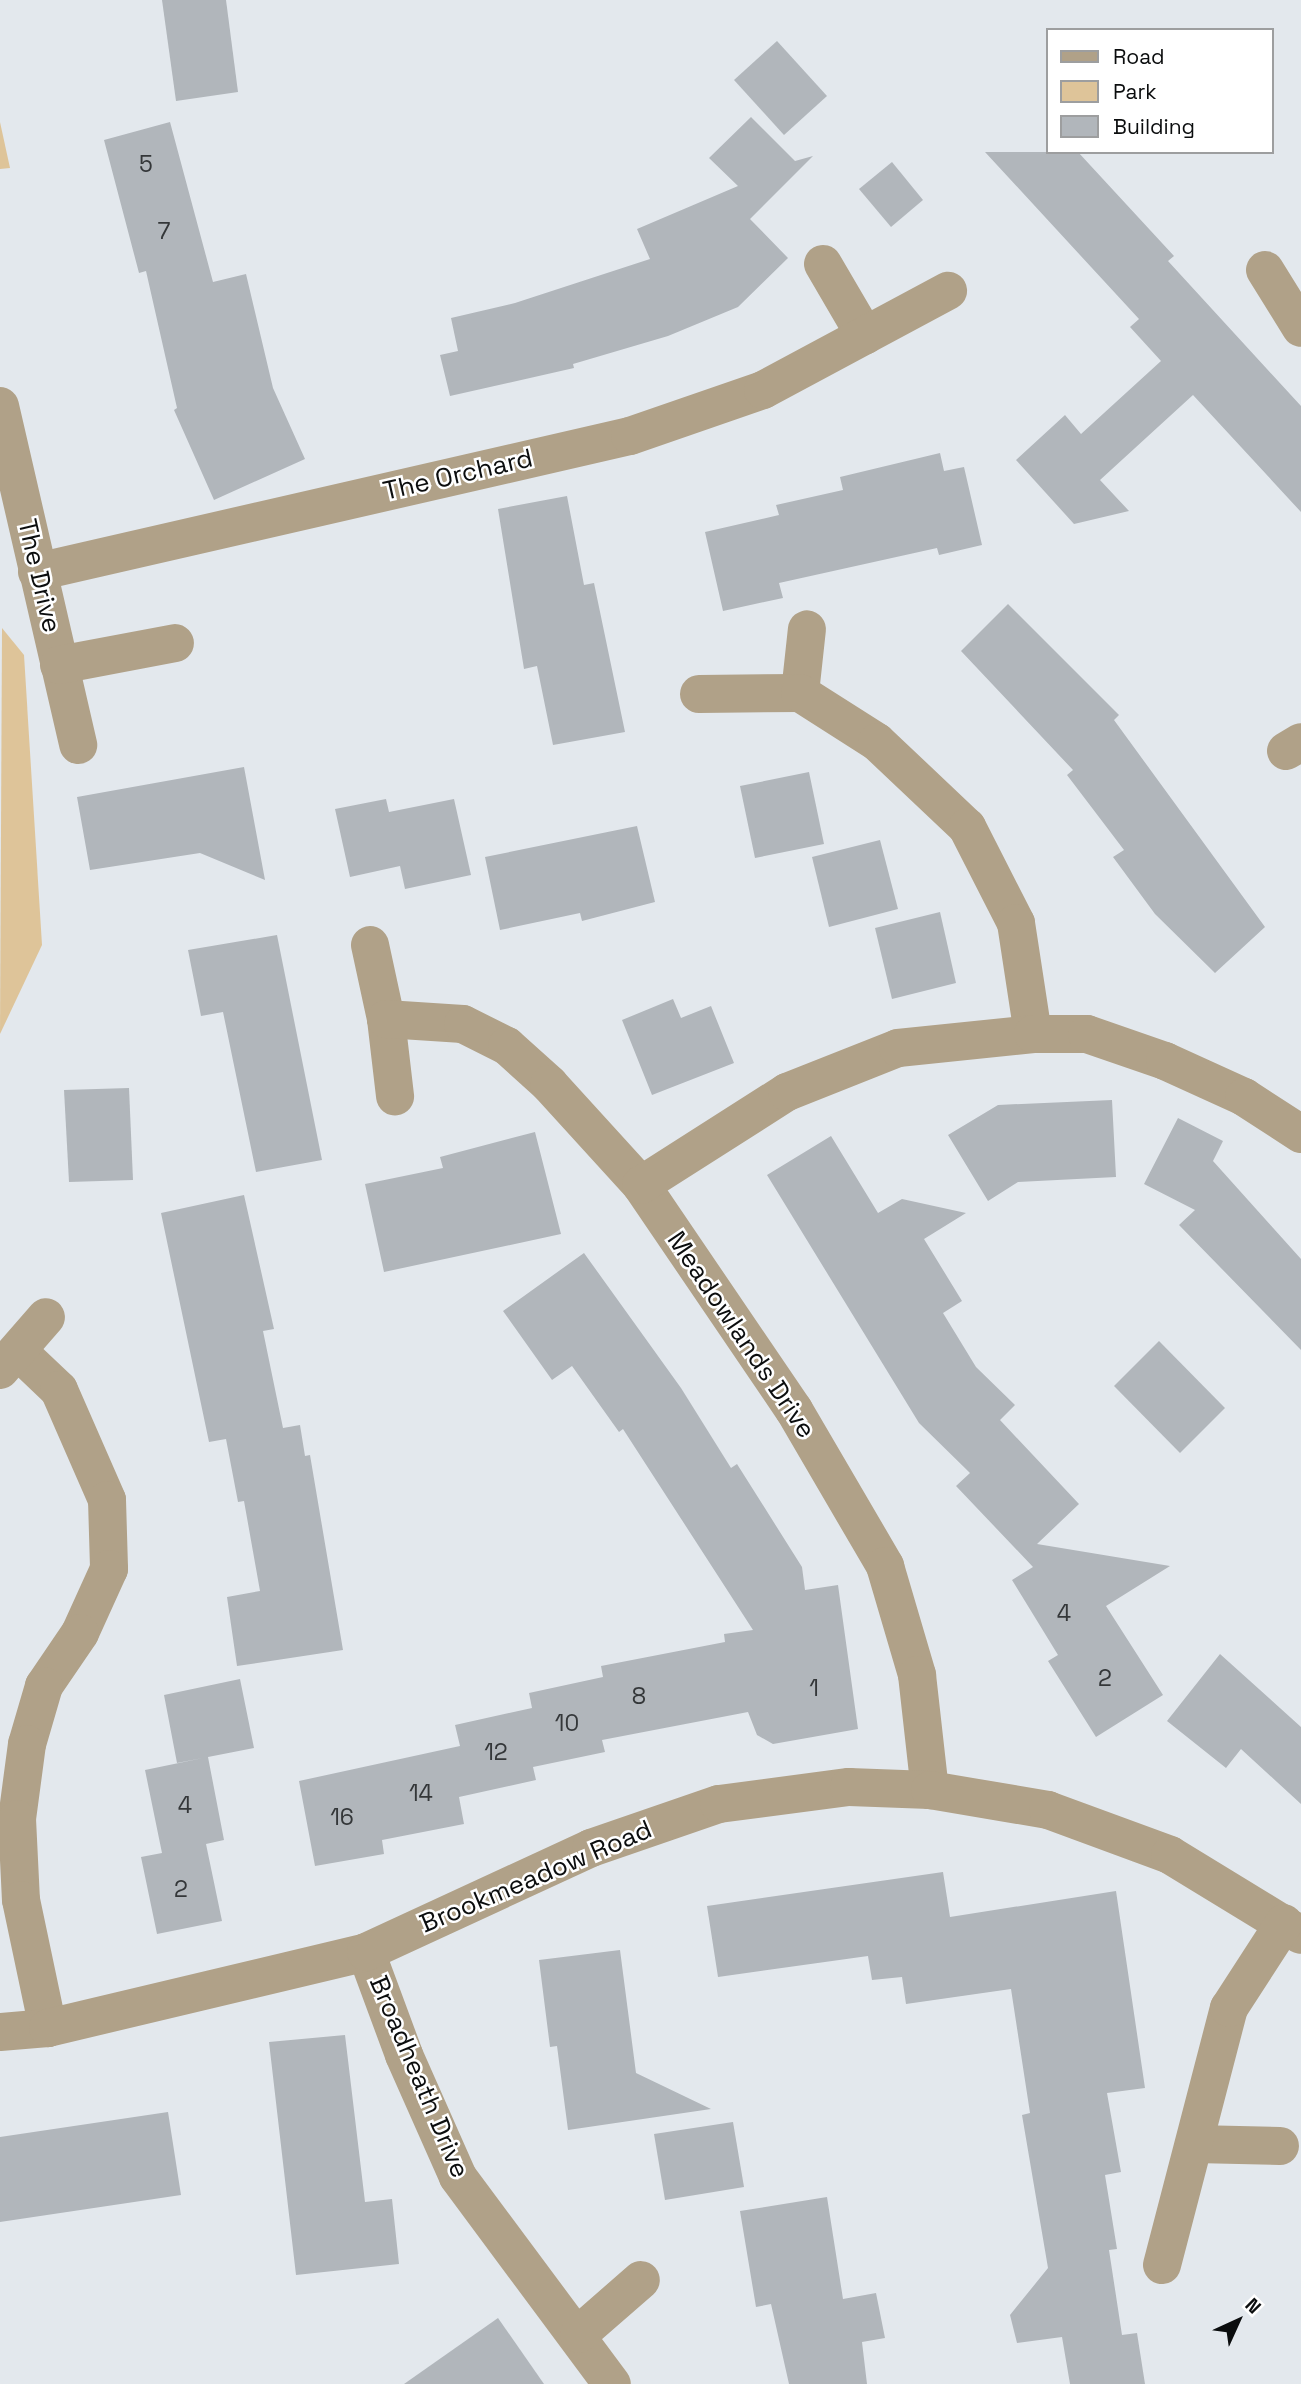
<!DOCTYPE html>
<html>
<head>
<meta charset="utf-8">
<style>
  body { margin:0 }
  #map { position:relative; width:1301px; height:2384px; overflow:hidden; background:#e3e8ed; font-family:"Space Grotesk",sans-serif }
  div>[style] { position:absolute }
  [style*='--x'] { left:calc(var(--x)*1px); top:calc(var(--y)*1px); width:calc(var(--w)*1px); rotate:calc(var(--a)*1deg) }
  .green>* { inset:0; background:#dec499 }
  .building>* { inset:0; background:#b1b6bb }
  .minor>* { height:38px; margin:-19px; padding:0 19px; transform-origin:19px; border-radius:19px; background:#b0a188 }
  span { translate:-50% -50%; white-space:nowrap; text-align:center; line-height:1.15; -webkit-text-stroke:5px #fff; paint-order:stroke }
  .number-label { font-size:23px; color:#343739 }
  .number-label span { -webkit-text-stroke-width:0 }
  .street-label { font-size:26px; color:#0b0d0e }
  .legend { position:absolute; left:1046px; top:28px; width:228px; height:126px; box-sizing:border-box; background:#fff; border:2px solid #9d9e9f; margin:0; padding:9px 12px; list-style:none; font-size:21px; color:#0b0d0e }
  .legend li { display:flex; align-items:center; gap:14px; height:35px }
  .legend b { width:35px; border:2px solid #9d9e9f }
  .north { position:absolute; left:1203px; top:2286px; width:70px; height:70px; -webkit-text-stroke:5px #fff; paint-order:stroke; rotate:45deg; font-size:19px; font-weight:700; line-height:28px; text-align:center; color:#0b0d0e }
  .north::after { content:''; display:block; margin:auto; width:24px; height:32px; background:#0b0d0e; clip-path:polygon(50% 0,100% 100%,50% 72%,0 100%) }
</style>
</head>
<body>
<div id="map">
  <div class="green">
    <i style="clip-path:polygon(0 122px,10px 168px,0 169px)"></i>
    <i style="clip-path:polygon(2px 628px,24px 655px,42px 945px,0 1034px)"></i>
  </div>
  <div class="building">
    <i style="clip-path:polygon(162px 0,226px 0,238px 92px,176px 101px)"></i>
    <i style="clip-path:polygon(777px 41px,827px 96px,784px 135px,734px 80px)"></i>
    <i style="clip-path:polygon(751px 117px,795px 161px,813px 156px,750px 219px,788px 258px,738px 307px,668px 336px,573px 364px,574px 368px,450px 396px,440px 355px,458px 351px,451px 318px,515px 303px,650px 259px,637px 229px,738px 186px,709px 158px)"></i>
    <i style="clip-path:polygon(170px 122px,213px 282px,246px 274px,273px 388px,305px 459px,214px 500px,174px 410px,177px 408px,146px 271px,139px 273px,104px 140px)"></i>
    <i style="clip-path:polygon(985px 152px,1078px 152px,1174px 256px,1168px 261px,1301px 406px,1301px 512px,1193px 395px,1100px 480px,1129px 511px,1074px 524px,1016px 460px,1065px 415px,1081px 434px,1161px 361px,1130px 327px,1139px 319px)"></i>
    <i style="clip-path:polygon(892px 162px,923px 200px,891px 227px,859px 189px)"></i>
    <i style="clip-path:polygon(940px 453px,944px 471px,964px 467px,982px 545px,939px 555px,937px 548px,779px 583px,783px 598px,723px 611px,705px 532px,779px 515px,776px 505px,843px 490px,840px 477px)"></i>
    <i style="clip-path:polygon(567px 496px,584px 585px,594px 583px,625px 732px,553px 745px,537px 666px,524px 669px,498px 509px)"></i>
    <i style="clip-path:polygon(1008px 604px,1119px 715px,1114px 720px,1265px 927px,1215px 973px,1155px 914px,1113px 857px,1124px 850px,1067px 775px,1073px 770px,961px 651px)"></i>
    <i style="clip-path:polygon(244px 767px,265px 880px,200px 853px,90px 870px,77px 797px)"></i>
    <i style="clip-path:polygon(809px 772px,824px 844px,755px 858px,740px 786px)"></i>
    <i style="clip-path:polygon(386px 799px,389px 812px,454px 799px,471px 875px,405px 889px,400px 866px,350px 877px,335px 809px)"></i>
    <i style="clip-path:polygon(637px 826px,655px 902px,582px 921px,580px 913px,500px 930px,485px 857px)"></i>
    <i style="clip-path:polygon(880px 840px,898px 909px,829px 927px,812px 857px)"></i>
    <i style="clip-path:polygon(940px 912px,956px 983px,892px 999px,875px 928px)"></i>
    <i style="clip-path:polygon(277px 935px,322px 1160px,256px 1172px,223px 1012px,201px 1016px,188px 950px)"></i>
    <i style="clip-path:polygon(673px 999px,681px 1018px,711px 1006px,734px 1063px,652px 1095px,622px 1020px)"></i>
    <i style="clip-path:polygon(129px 1088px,133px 1180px,69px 1182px,64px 1090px)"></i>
    <i style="clip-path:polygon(1112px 1100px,1116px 1177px,1018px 1182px,988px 1201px,948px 1135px,998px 1105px)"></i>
    <i style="clip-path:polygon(1178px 1118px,1223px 1141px,1213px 1161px,1301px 1259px,1301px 1350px,1179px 1225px,1195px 1210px,1144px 1184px)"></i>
    <i style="clip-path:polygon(535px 1132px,561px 1234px,384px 1272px,365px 1184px,443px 1168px,440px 1157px)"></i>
    <i style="clip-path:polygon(831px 1136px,878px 1213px,902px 1199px,966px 1213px,924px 1239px,962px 1301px,943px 1313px,976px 1367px,1015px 1405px,1000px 1420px,1079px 1504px,1037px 1544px,1170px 1566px,1106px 1606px,1163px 1695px,1096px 1737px,1048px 1661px,1058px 1655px,1012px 1580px,1033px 1567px,956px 1486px,970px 1473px,919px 1423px,767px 1175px)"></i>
    <i style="clip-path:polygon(244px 1195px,274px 1329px,263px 1331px,283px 1428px,300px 1425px,305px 1456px,310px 1455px,343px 1650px,237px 1666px,227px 1597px,260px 1591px,244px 1501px,238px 1502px,226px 1439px,209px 1442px,161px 1213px)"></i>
    <i style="clip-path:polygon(584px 1253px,681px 1388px,731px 1468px,737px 1464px,802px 1567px,805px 1590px,838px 1585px,858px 1729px,773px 1744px,757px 1735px,748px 1712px,602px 1740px,605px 1752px,533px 1767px,536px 1780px,459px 1797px,464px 1824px,382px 1840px,384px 1854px,315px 1866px,299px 1781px,460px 1746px,455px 1725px,532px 1708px,529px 1693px,603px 1677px,601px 1666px,725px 1642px,724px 1634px,753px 1630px,623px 1429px,619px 1432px,572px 1366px,552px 1380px,503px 1311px)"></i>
    <i style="clip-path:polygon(1159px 1341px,1225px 1408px,1180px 1453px,1114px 1386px)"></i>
    <i style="clip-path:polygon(1220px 1654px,1301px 1727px,1301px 1804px,1241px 1749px,1226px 1768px,1167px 1721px)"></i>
    <i style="clip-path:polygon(240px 1679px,254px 1748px,208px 1757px,224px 1840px,206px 1844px,222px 1921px,157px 1934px,141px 1857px,162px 1853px,145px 1770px,203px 1758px,177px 1763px,164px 1695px)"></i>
    <i style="clip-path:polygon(943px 1872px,950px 1917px,1116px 1891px,1145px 2088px,1107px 2093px,1121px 2172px,1105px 2175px,1117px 2249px,1109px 2250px,1122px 2335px,1137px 2333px,1145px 2384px,1070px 2384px,1062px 2337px,1017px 2343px,1010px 2315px,1048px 2268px,1022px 2115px,1030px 2113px,1011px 1989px,906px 2004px,902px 1977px,872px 1980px,868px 1956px,718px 1977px,707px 1906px)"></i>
    <i style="clip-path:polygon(620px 1950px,636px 2073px,711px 2109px,568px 2130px,557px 2046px,550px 2047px,539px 1960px)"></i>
    <i style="clip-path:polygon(345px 2035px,365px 2202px,392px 2199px,399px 2264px,296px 2275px,269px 2042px)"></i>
    <i style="clip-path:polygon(168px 2112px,181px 2195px,0 2222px,0 2137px)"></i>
    <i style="clip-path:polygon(733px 2122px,744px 2187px,665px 2200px,654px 2134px)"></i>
    <i style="clip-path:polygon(827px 2197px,843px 2299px,876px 2293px,885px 2338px,862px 2342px,867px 2384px,789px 2384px,771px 2304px,756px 2307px,740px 2211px)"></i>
    <i style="clip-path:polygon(498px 2318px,544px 2384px,404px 2384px)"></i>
  </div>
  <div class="minor">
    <i style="--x:823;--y:264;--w:83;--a:59.7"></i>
    <i style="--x:1265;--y:270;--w:68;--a:58.2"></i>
    <i style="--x:0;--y:406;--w:348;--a:77"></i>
    <i style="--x:37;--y:572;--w:608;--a:-12.92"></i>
    <i style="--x:630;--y:436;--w:141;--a:-19.1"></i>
    <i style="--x:763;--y:390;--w:210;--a:-28.2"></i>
    <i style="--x:59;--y:665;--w:118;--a:-10.7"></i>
    <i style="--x:800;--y:693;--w:64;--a:-83.8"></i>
    <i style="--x:699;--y:694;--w:101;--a:-0.6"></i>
    <i style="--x:800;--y:693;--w:91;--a:32.5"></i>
    <i style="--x:877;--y:742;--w:124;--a:43.4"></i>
    <i style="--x:967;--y:827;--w:108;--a:63"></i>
    <i style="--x:1016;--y:923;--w:112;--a:81.3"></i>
    <i style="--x:1286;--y:751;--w:17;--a:-31"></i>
    <i style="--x:370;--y:945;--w:76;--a:77.8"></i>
    <i style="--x:386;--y:1019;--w:78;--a:83.3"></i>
    <i style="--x:386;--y:1019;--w:77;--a:3.7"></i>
    <i style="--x:463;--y:1024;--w:49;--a:26.6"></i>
    <i style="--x:507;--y:1046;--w:57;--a:42.1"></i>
    <i style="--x:549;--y:1084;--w:137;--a:47.7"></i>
    <i style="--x:641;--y:1185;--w:272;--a:55.8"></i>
    <i style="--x:794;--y:1410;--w:181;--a:59.7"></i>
    <i style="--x:885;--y:1566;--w:114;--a:73.6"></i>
    <i style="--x:917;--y:1675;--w:116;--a:83.6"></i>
    <i style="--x:641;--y:1185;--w:173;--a:-32.5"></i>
    <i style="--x:787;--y:1092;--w:119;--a:-21.6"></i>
    <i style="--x:898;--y:1048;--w:136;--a:-5.9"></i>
    <i style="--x:1033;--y:1034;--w:54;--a:0"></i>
    <i style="--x:1087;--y:1034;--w:83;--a:19.1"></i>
    <i style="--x:1165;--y:1061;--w:87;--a:24.5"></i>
    <i style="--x:1244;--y:1097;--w:68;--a:33"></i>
    <i style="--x:19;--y:1352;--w:55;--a:43.5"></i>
    <i style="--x:59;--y:1390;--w:120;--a:66.4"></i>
    <i style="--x:107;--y:1500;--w:69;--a:88.3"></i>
    <i style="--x:109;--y:1569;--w:70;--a:114.4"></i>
    <i style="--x:80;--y:1633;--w:64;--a:124.2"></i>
    <i style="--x:44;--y:1686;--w:60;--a:106.3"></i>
    <i style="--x:27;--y:1744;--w:76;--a:97.6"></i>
    <i style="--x:17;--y:1819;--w:81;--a:87.2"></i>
    <i style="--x:21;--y:1900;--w:131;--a:78.1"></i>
    <i style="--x:0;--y:1370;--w:70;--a:-49"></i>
    <i style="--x:366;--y:1952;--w:110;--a:69.7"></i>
    <i style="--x:404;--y:2055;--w:133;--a:66.1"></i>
    <i style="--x:458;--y:2177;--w:258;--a:53.4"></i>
    <i style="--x:0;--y:2032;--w:48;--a:-4.8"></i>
    <i style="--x:48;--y:2028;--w:327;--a:-13.4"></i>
    <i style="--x:366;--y:1952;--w:248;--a:-24.8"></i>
    <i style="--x:591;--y:1848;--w:135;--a:-19"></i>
    <i style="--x:719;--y:1804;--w:131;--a:-7.5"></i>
    <i style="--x:849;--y:1787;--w:81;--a:2.1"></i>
    <i style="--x:930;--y:1790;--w:120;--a:9.6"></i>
    <i style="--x:1048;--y:1810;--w:130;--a:20.2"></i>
    <i style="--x:1170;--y:1855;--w:153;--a:31.4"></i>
    <i style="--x:1195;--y:2144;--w:85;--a:1.3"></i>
    <i style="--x:1162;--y:2265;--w:266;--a:-75.4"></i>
    <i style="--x:1229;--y:2008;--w:101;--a:-57.1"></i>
    <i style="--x:579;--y:2334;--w:82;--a:-41.1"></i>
  </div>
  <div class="number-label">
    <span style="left:146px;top:164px">5</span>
    <span style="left:164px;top:231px">7</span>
    <span style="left:1064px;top:1613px">4</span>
    <span style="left:1105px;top:1678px">2</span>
    <span style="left:814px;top:1688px">1</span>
    <span style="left:639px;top:1696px">8</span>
    <span style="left:567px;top:1723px">10</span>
    <span style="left:496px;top:1752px">12</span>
    <span style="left:421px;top:1793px">14</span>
    <span style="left:185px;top:1805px">4</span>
    <span style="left:342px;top:1817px">16</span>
    <span style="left:181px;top:1889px">2</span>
  </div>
  <div class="street-label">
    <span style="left:458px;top:475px;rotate:-13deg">The Orchard</span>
    <span style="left:39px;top:576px;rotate:77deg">The Drive</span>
    <span style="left:741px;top:1335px;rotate:56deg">Meadowlands Drive</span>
    <span style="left:536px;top:1877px;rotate:-23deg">Brookmeadow Road</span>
    <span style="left:419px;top:2077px;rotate:67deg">Broadheath Drive</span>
  </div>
  <ul class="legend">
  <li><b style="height:9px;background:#b0a188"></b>Road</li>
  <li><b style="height:19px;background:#dec499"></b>Park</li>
  <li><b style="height:19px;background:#b1b6bb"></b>Building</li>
  </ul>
  <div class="north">N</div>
</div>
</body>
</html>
